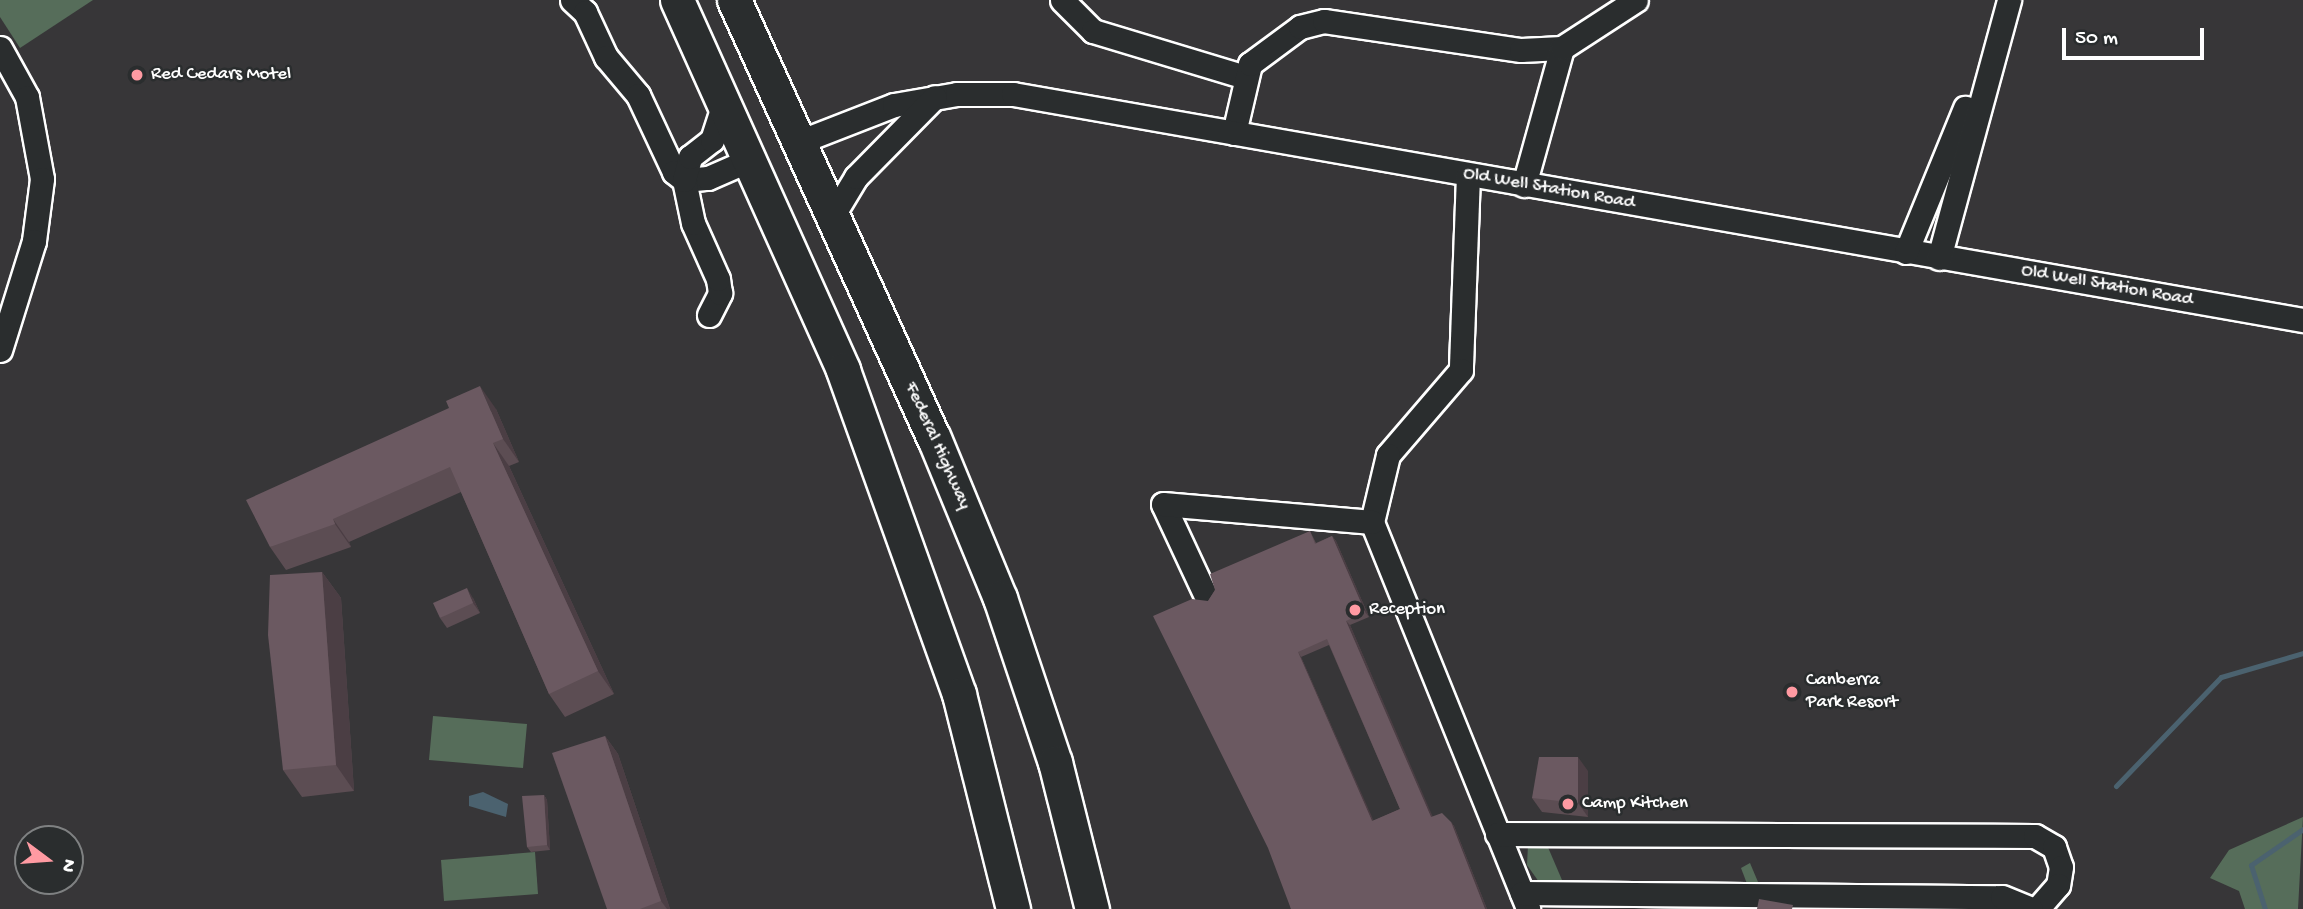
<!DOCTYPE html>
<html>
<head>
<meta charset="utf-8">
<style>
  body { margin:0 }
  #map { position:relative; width:2303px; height:909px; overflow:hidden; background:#373638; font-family:"Gochi Hand",sans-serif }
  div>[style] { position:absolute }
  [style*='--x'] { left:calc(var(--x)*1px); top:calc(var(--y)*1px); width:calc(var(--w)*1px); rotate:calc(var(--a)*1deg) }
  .green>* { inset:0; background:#566d5a }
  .water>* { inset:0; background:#4b626f }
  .stream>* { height:5px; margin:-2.5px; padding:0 2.5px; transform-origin:2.5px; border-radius:2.5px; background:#4b626f }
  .roads { filter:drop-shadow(2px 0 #fff) drop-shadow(-2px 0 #fff) drop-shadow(0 2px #fff) drop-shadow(0 -2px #fff) }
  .minor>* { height:23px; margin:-11.5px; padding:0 11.5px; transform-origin:11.5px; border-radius:11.5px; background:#2a2d2e }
  .highway>* { height:33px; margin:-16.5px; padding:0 16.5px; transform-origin:16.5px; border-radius:16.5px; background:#2a2d2e }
  .wall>* { inset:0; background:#5c4d53 }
  .shaded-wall>* { inset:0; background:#4b3e44 }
  .building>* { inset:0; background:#6b5961 }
  .dots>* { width:19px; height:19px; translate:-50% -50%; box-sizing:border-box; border:4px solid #2a2d2e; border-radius:50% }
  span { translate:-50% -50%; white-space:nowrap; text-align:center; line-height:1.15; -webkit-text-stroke:5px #2a2d2e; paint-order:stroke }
  .poi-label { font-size:19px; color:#fff }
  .left { translate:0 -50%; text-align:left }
  .street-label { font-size:19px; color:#fff }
  .north { position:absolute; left:14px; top:825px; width:70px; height:70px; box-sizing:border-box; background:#2a2d2e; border:2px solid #7f8182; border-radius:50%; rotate:106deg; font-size:19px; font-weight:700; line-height:28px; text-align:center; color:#fff }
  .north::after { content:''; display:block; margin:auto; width:24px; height:32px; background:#ff9aa2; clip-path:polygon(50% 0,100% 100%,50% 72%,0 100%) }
  .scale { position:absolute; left:2062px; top:28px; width:142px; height:32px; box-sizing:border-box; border:4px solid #fff; border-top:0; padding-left:9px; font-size:21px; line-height:24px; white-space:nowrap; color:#fff; -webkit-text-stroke:5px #2a2d2e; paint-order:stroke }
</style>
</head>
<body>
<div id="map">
  <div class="green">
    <i style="clip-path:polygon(0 0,93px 0,20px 48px,0 17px)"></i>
    <i style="clip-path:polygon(433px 716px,527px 724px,523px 768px,429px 760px)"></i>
    <i style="clip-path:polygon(2303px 817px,2298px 909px,2245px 909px,2239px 891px,2210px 878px,2229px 850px)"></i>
    <i style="clip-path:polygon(1544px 838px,1565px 887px,1539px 882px,1527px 865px,1528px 845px)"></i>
    <i style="clip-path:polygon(535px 852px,538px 894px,444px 901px,441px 860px)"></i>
    <i style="clip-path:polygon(1750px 863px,1758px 882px,1749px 889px,1741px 868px)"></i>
  </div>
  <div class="water">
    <i style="clip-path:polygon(483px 792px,508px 804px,506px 817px,469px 806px,469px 796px)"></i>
  </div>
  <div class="stream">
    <i style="--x:2116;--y:786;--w:151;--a:-46.1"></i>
    <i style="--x:2221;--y:677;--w:85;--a:-16.3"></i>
    <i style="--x:2265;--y:909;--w:46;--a:-107.7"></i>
    <i style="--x:2251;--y:865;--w:63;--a:-34.7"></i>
  </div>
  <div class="roads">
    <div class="minor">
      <i style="--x:572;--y:0;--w:18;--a:43"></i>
      <i style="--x:585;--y:12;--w:50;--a:65"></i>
      <i style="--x:606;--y:57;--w:50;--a:49.9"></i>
      <i style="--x:638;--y:95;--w:85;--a:64.9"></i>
      <i style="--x:674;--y:172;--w:13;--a:39"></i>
      <i style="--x:684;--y:180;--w:24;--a:-5"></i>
      <i style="--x:708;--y:178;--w:45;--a:-23.7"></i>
      <i style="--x:1062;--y:0;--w:44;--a:45"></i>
      <i style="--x:1093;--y:31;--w:159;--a:16.8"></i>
      <i style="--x:0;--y:48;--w:56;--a:61.1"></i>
      <i style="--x:27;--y:97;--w:83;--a:79.6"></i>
      <i style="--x:42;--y:179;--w:63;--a:97.4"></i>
      <i style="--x:34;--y:241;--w:114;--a:107.3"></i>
      <i style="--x:1234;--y:133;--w:71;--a:-76.9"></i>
      <i style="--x:1250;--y:64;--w:62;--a:-36.5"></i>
      <i style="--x:1300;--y:27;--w:25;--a:-14"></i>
      <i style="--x:1324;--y:21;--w:199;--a:8.4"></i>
      <i style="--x:1521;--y:50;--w:41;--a:-2.8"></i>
      <i style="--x:799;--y:142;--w:102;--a:-21.3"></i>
      <i style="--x:894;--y:105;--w:64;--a:-9.9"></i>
      <i style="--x:957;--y:94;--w:56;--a:0"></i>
      <i style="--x:1013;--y:94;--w:1310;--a:9.94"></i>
      <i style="--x:1468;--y:175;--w:195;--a:92.1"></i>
      <i style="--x:1461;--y:370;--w:112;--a:130.7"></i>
      <i style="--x:1388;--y:455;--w:69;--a:103.4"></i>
      <i style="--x:1372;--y:522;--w:417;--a:68"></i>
      <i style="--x:1524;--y:185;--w:142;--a:-74.5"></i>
      <i style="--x:1562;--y:48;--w:88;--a:-33"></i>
      <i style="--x:833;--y:215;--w:44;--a:-58.8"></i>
      <i style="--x:856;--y:177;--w:112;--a:-45.4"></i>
      <i style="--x:1906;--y:252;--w:156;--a:-67.7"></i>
      <i style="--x:1939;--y:258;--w:267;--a:-74.8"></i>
      <i style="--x:709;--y:315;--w:25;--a:-63"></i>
      <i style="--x:720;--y:293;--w:14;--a:-98"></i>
      <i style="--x:718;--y:279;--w:61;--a:-114.1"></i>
      <i style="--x:693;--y:223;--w:44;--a:-101.8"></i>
      <i style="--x:684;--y:180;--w:24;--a:-75"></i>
      <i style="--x:690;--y:157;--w:28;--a:-38"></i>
      <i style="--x:712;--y:140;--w:38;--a:-72"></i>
      <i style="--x:1205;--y:594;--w:99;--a:-115"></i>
      <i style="--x:1163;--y:504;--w:210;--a:4.9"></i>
      <i style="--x:1497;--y:834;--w:538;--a:0.21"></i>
      <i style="--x:2035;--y:836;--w:22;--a:30"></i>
      <i style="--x:2054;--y:847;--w:21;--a:71"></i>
      <i style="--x:2061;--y:867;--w:18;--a:99"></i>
      <i style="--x:2058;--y:885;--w:32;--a:131"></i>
      <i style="--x:1522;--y:893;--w:480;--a:0.5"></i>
      <i style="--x:2002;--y:897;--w:31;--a:22"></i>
    </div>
    <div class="highway">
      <i style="--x:677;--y:0;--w:406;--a:65.8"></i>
      <i style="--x:843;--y:370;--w:344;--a:70.3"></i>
      <i style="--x:959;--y:694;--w:222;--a:75.9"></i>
      <i style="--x:734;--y:0;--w:482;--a:65.5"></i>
      <i style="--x:934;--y:438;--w:173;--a:67.6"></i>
      <i style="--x:1000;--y:598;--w:173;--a:71.5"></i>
      <i style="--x:1055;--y:762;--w:152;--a:75.9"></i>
    </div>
  </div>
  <div class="wall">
    <i style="clip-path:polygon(496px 409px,519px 462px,509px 466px,614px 694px,565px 717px,549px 694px,461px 492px,349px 542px,351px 547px,286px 570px,270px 547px)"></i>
    <i style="clip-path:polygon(evenodd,1310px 531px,1316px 543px,1332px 536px,1336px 541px,1369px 617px,1350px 625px,1432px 817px,1451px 822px,1454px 826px,1487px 909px,1291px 909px,1208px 601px,1215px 590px,1310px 531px,1329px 645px,1400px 809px,1373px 821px,1301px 657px,1329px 645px)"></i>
    <i style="clip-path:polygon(322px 572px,341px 598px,354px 791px,302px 797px,283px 770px)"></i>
    <i style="clip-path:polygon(473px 598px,480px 613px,447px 628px,440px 618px)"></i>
    <i style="clip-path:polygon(605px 736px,618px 754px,670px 909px,607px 909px)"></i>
    <i style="clip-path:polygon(1588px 771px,1588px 817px,1542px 812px,1532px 798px)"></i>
    <i style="clip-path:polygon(544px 795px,547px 800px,550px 850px,531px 852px,527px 847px)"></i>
  </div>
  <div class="shaded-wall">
    <i style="clip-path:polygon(480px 386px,496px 409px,519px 462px,503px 439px)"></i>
    <i style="clip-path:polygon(493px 443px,509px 466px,614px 694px,598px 671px)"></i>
    <i style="clip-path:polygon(333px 519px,349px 542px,351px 547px,335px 524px)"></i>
    <i style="clip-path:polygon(1332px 536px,1336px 541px,1369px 617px,1365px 612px)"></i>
    <i style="clip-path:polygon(322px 572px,341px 598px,354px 791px,336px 765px)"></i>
    <i style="clip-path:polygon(467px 588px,473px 598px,480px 613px,473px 603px)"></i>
    <i style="clip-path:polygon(1346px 621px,1350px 625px,1435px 822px,1431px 817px)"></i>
    <i style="clip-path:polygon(1298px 652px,1301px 657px,1376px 826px,1372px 821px)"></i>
    <i style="clip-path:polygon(605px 736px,618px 754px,670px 909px,667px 909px,661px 901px)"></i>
    <i style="clip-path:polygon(1578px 757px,1588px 771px,1588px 817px,1578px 803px)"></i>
    <i style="clip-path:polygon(544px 795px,547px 800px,550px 850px,547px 845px)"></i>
    <i style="clip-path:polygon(1451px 822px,1454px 826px,1487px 909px,1485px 909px)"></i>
  </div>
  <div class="building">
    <i style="clip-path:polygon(480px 386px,503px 439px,493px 443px,598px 671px,549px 694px,450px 467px,333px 519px,335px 524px,270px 547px,246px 500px,449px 408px,446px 401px)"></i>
    <i style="clip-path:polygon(evenodd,1310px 531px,1315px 544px,1332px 536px,1365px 612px,1346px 621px,1431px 817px,1442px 813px,1451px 822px,1485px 909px,1291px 909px,1268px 848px,1153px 616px,1192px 599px,1208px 601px,1215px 590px,1210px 574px,1310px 531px,1327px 639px,1400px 809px,1372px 821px,1298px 652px,1327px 639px)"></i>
    <i style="clip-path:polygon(322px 572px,336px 765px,283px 770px,268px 635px,270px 575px)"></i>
    <i style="clip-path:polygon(467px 588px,473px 603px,440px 618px,433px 603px)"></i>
    <i style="clip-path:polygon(605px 736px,661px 901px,640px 909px,607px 909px,552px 753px)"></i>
    <i style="clip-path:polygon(1539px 757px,1578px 757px,1578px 803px,1532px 798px)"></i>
    <i style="clip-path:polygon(544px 795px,547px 845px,527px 847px,522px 796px)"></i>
    <i style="clip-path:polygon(1759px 899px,1793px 905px,1792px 909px,1757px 909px)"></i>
  </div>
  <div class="dots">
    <i style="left:137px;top:75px;background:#ff9aa2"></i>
    <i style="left:1355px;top:610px;background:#ff9aa2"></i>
    <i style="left:1792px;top:692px;background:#ff9aa2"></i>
    <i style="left:1568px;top:804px;background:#ff9aa2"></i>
  </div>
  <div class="poi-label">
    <span class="left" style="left:151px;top:75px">Red Cedars Motel</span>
    <span class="left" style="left:1369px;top:610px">Reception</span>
    <span class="left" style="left:1806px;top:692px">Canberra<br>Park Resort</span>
    <span class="left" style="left:1582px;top:804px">Camp Kitchen</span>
  </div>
  <div class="street-label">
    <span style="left:1549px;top:189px;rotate:10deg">Old Well Station Road</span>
    <span style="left:2107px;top:286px;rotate:10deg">Old Well Station Road</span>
    <span style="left:937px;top:446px;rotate:66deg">Federal Highway</span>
  </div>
  <div class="north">N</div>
  <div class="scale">50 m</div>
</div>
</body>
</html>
